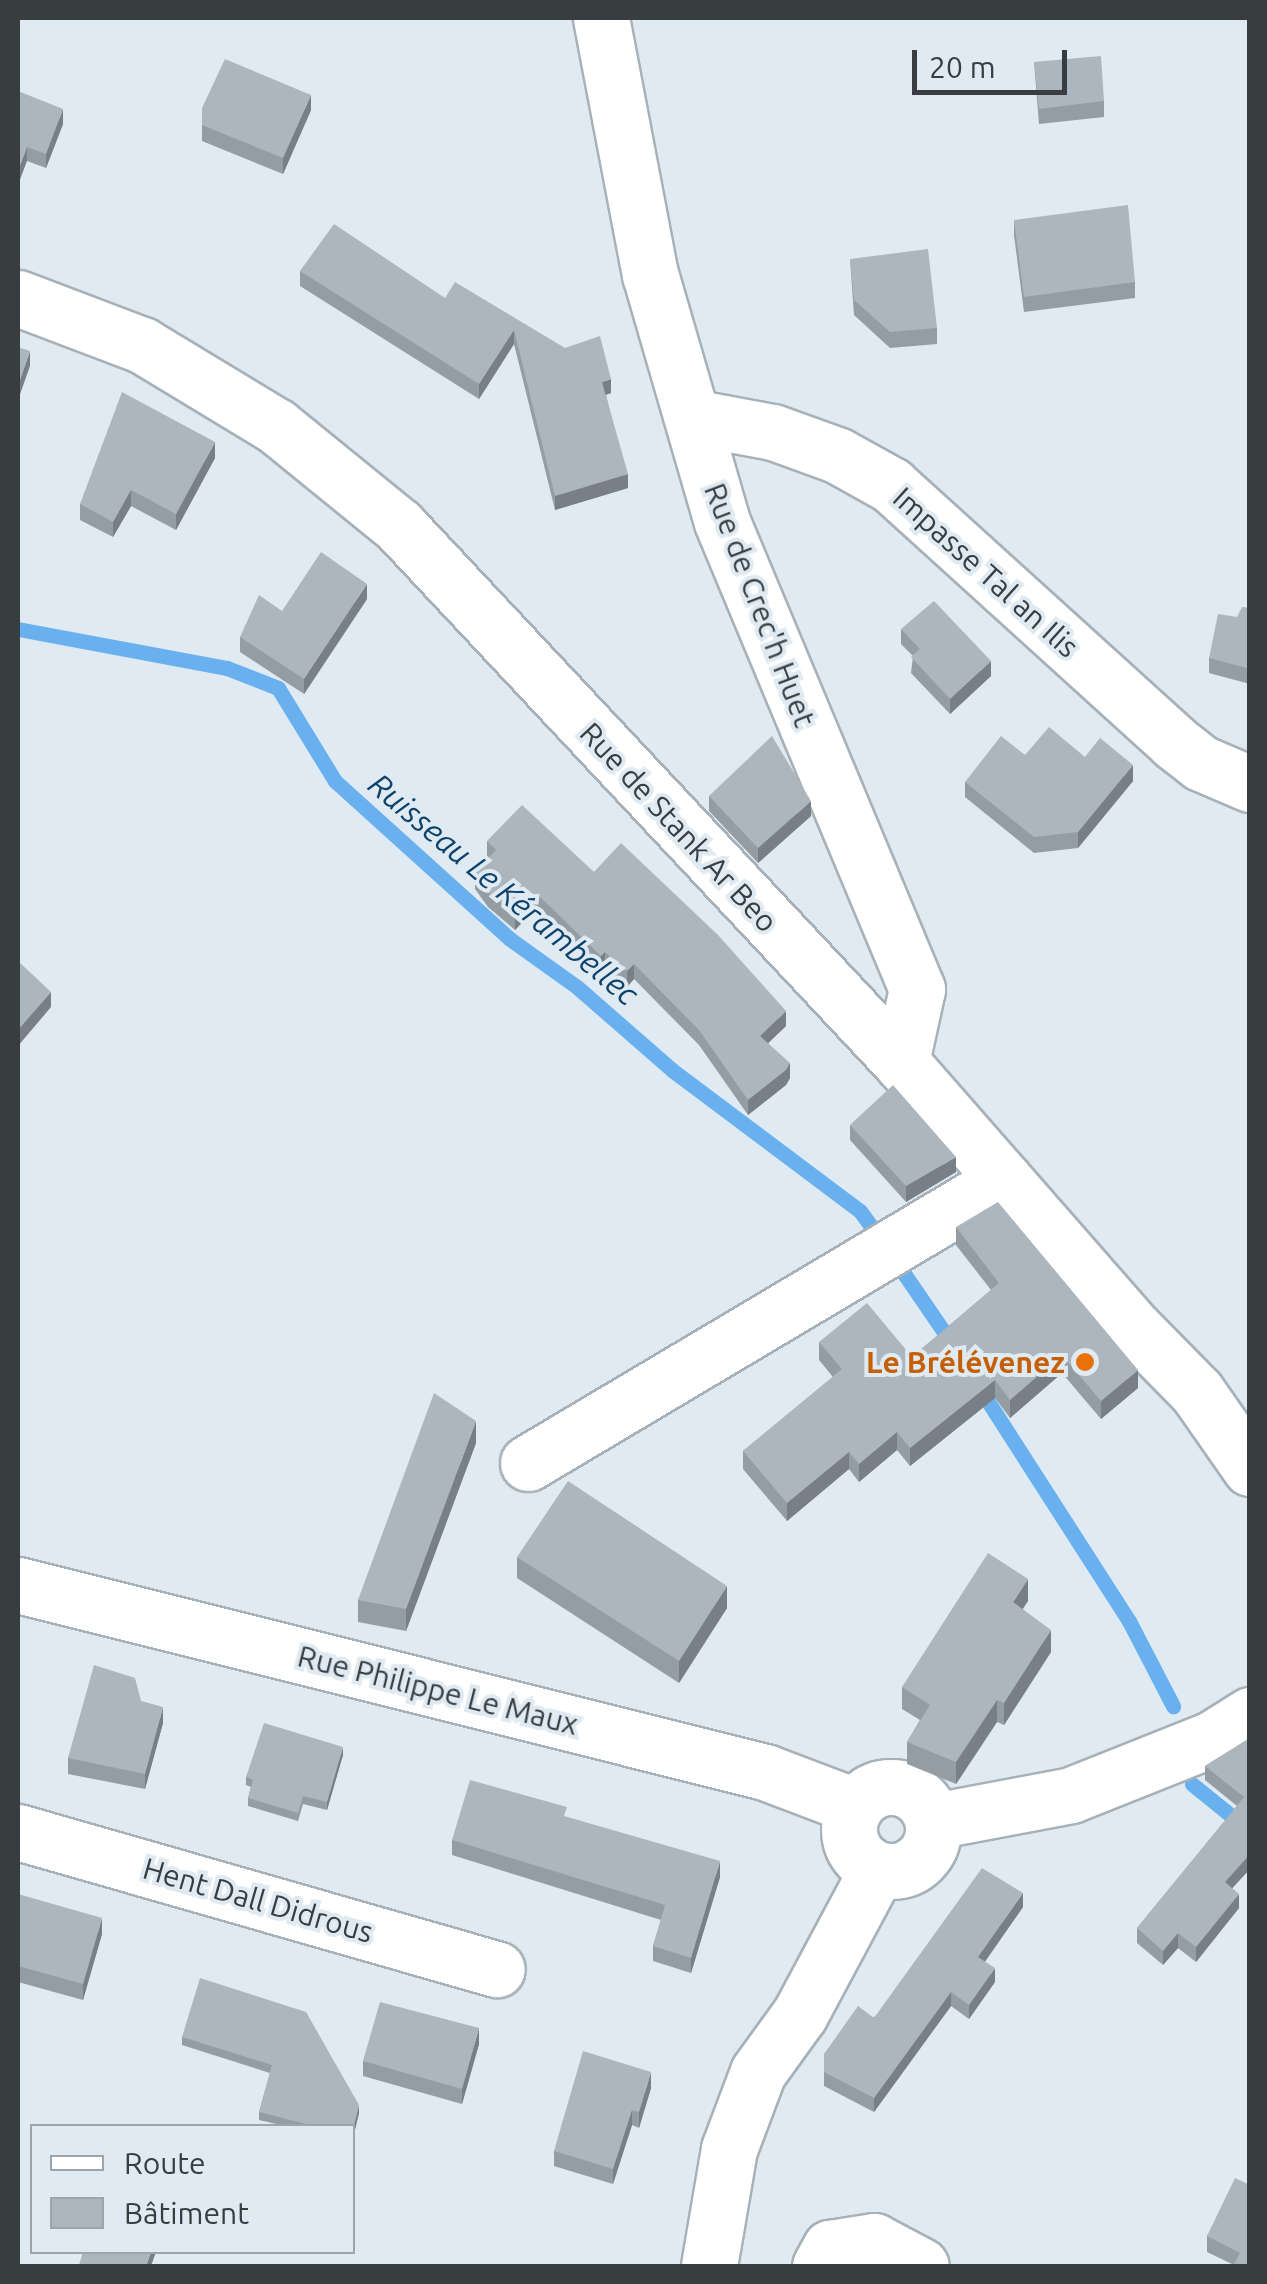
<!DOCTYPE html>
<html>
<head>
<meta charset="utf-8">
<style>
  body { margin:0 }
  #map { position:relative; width:1267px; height:2284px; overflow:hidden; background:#dfeaf2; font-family:Ubuntu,sans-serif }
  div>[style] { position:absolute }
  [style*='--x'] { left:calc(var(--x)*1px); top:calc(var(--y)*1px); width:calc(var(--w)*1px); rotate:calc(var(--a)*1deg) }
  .stream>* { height:15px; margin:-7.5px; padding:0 7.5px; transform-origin:7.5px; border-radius:7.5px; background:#69b0ee }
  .roads { filter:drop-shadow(2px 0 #a6b1b9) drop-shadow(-2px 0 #a6b1b9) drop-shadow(0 2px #a6b1b9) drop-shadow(0 -2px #a6b1b9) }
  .street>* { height:55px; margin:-27.5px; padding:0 27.5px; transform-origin:27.5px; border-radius:27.5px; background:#fff }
  .street>.ring { margin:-27.5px; padding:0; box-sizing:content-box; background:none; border:55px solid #fff; border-radius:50% }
  .secondary>* { height:55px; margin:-27.5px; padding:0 27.5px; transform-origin:27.5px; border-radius:27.5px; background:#fff }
  .wall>* { inset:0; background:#949da4 }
  .shaded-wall>* { inset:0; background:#787f86 }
  .building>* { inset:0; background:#acb6bf }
  .dots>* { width:28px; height:28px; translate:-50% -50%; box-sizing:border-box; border:5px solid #dfeaf2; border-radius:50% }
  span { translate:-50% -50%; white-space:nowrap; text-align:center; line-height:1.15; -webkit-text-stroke:8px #dfeaf2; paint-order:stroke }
  .street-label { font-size:30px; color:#383d40 }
  .food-label { font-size:30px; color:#c56008; font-weight:700 }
  .right { translate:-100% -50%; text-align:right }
  .water-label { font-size:32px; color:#0e436b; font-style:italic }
  .frame { position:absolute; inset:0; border:20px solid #383d40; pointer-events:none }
  .legend { position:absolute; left:30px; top:2124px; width:325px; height:130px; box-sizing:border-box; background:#dfeaf2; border:2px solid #9ca5ab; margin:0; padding:12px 18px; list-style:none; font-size:30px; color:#383d40 }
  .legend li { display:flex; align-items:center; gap:20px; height:50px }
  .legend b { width:50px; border:2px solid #9ca5ab }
  .scale { position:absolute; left:912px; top:50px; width:155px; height:45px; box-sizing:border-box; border:5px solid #383d40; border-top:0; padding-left:12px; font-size:30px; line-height:35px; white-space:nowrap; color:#383d40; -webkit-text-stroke:8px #dfeaf2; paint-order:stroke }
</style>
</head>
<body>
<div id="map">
  <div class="stream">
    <i style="--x:18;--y:629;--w:213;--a:10.6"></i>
    <i style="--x:227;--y:668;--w:55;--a:21.4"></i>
    <i style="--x:278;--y:688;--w:109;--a:58.5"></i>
    <i style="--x:335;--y:781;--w:236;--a:42.1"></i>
    <i style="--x:510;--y:939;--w:82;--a:35.6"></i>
    <i style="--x:577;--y:987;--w:126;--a:41.1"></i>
    <i style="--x:672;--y:1070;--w:235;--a:36.9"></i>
    <i style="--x:860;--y:1211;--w:34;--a:54"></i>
    <i style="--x:892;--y:1256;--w:112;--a:55.6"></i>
    <i style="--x:980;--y:1389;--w:276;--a:57.3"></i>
    <i style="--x:1129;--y:1621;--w:96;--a:62.6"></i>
    <i style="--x:1192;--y:1784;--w:75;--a:39"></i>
  </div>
  <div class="roads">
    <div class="street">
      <i style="--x:601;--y:18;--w:261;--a:79.2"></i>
      <i style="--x:650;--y:274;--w:258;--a:73.8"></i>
      <i style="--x:722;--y:522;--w:506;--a:67.34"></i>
      <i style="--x:917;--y:989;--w:75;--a:102.4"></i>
      <i style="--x:692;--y:417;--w:82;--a:10.5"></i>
      <i style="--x:773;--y:432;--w:68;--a:19.8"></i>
      <i style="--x:837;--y:455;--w:62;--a:29.1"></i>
      <i style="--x:891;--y:485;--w:382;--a:42.2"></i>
      <i style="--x:1174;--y:742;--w:34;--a:38"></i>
      <i style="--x:1201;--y:763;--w:53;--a:23.2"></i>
      <i style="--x:528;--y:1463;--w:554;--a:-30.73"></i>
      <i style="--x:18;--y:1585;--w:770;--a:14.05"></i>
      <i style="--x:765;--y:1772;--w:96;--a:20.7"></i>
      <i class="ring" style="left:849px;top:1787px;width:29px;height:29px"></i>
      <i style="--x:934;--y:1821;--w:139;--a:-10.7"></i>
      <i style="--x:1071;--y:1795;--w:152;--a:-21.7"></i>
      <i style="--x:1212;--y:1739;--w:45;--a:-32.3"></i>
      <i style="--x:18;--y:1832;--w:498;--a:16"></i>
      <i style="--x:709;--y:2266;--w:119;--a:-80.3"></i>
      <i style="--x:729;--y:2149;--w:82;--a:-69.4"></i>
      <i style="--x:758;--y:2072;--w:72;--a:-54.1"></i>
      <i style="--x:800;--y:2014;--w:163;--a:-61.9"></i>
      <i style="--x:820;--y:2266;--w:21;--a:-61"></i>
      <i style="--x:830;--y:2248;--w:45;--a:-9"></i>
      <i style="--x:874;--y:2241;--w:53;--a:28"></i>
    </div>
    <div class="secondary">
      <i style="--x:18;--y:298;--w:133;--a:20.8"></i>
      <i style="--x:142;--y:345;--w:157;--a:31.2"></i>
      <i style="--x:276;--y:426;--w:159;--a:39.1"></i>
      <i style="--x:399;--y:526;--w:734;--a:46.88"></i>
      <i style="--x:901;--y:1062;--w:356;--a:48.8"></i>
      <i style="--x:1136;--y:1330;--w:87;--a:45.5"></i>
      <i style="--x:1197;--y:1392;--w:93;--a:55.1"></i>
    </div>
  </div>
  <div class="wall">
    <i style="clip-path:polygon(1034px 62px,1104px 101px,1104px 117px,1039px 124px)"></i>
    <i style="clip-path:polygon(18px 91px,63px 124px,46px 168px,27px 161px)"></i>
    <i style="clip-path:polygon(202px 108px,311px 110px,283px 174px,202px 141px)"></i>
    <i style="clip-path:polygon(1014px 220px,1135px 282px,1135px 298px,1024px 312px,1014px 235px)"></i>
    <i style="clip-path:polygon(850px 259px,937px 328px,937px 344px,890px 348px,854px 315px)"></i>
    <i style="clip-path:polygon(300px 271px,445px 298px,565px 348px,611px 393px,606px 395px,628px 488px,555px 510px,514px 344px,479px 399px,300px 286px)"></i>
    <i style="clip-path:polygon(215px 458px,176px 530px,131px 506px,113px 537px,80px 520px,80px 504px)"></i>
    <i style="clip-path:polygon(367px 599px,304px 694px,240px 652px,240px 637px)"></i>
    <i style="clip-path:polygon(1250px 608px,1250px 684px,1209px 673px,1209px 658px,1237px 617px)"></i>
    <i style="clip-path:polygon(901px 629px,991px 676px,950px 714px,911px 673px,913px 656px,901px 644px)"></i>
    <i style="clip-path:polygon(1025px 755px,1085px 757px,1133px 781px,1078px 848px,1034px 853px,965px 797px,965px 782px)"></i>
    <i style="clip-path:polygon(709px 796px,811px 816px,758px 863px,709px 811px)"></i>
    <i style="clip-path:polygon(487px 841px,594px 872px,786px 1026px,768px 1043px,790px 1078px,786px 1085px,748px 1115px,699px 1045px,634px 979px,627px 987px,605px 967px,601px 971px,536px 908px,515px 930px,488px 907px,475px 889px,475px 873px,489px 858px,487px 856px)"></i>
    <i style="clip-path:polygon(850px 1125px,956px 1172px,906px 1202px,850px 1140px)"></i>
    <i style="clip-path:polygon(956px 1227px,1138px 1388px,1101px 1419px,1062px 1373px,1010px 1418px,995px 1398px,910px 1466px,897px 1450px,859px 1482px,849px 1469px,787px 1521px,743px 1469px,743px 1451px,833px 1377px,819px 1360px,819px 1342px,912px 1357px,991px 1290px,956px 1245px)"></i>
    <i style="clip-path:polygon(476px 1443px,406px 1631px,358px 1622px,358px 1600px)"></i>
    <i style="clip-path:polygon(517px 1557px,727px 1608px,679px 1683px,517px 1578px)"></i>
    <i style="clip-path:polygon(1028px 1601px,1022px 1609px,1051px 1652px,1004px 1725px,997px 1722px,956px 1784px,907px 1764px,907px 1742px,920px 1720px,902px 1709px,902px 1687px)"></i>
    <i style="clip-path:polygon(141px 1701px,163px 1723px,145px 1789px,68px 1774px,68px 1758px)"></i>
    <i style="clip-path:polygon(1250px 1738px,1250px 1869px,1232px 1888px,1239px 1908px,1196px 1962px,1178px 1948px,1163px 1965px,1137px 1943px,1137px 1928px,1237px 1806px,1205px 1780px,1205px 1766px)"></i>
    <i style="clip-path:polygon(343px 1755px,327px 1810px,303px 1804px,298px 1821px,248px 1806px,248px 1798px,251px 1787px,246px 1785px,246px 1777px)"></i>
    <i style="clip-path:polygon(567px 1817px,720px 1877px,691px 1973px,653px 1961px,653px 1946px,661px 1920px,452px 1855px,452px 1840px)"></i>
    <i style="clip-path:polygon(18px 1894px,102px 1934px,83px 2000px,18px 1982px)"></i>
    <i style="clip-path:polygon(1023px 1907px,985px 1962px,995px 1982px,969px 2019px,951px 2006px,874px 2112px,824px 2086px,824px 2054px)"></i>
    <i style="clip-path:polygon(306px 2012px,359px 2113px,352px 2142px,352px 2126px,285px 2126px,259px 2120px,259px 2112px,270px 2073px,182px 2045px,182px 2037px)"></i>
    <i style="clip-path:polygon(479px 2044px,462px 2104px,363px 2076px,363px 2061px)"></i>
    <i style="clip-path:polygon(651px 2088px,639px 2128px,632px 2125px,613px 2184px,554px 2166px,554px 2151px)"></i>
    <i style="clip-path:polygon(1250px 2185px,1250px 2266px,1234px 2265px,1207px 2252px,1207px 2236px)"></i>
  </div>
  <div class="shaded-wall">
    <i style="clip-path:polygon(311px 95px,311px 110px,283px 174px,283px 158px)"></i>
    <i style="clip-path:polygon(63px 109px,63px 124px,46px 168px,46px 154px)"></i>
    <i style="clip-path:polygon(27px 147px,27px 161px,18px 185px,18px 170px)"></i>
    <i style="clip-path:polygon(514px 330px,514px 344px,479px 399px,479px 384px)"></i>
    <i style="clip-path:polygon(30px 351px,30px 366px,18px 400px,18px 385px)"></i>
    <i style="clip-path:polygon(611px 379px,611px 393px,602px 396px,602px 382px)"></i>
    <i style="clip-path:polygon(215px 442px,215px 458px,176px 530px,176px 514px)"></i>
    <i style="clip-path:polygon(628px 474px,628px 488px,555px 510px,555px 496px)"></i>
    <i style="clip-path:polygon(131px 490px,131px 506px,113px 537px,113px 522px)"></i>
    <i style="clip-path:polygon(367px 584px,367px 599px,304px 694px,304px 679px)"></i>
    <i style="clip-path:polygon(991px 661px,991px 676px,950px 714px,950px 699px)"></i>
    <i style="clip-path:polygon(1133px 765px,1133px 781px,1078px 848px,1078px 832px)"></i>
    <i style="clip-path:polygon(811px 801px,811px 816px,758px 863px,758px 848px)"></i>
    <i style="clip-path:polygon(536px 893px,536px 908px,515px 930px,515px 915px)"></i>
    <i style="clip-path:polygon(605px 952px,605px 967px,601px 971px,601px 956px)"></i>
    <i style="clip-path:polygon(634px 964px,634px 979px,627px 987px,627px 971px)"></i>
    <i style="clip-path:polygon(51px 992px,51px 1007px,18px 1046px,18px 1029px)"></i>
    <i style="clip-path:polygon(786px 1011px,786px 1026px,760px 1051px,760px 1036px)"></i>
    <i style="clip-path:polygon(790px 1063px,790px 1078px,786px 1085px,748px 1115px,748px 1100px)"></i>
    <i style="clip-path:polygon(956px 1157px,956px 1172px,906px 1202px,906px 1186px)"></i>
    <i style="clip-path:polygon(1062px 1355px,1062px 1373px,1010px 1418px,1010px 1400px)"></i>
    <i style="clip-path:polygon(1138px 1370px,1138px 1388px,1101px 1419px,1101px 1401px)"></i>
    <i style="clip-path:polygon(995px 1380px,995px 1398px,910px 1466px,910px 1448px)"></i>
    <i style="clip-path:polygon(476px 1421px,476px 1443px,406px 1631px,406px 1609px)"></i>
    <i style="clip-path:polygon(897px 1432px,897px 1450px,859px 1482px,859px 1464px)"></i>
    <i style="clip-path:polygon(849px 1452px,849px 1469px,787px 1521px,787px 1503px)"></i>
    <i style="clip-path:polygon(1028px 1579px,1028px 1601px,1013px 1624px,1013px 1602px)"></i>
    <i style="clip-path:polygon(727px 1586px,727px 1608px,679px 1683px,679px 1661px)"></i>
    <i style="clip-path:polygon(1051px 1630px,1051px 1652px,1004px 1725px,1004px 1703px)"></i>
    <i style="clip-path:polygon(997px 1700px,997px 1722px,956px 1784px,956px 1762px)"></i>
    <i style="clip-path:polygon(163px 1707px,163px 1723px,145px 1789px,145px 1774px)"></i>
    <i style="clip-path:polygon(343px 1747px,343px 1755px,327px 1810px,327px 1802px)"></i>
    <i style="clip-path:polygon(1250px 1854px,1250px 1869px,1225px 1896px,1225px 1882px)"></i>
    <i style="clip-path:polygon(720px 1861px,720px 1877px,691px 1973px,691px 1958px)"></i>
    <i style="clip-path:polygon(1023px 1893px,1023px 1907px,978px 1971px,978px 1957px)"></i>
    <i style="clip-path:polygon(1239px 1894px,1239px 1908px,1196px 1962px,1196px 1947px)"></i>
    <i style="clip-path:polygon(102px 1918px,102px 1934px,83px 2000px,83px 1984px)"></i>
    <i style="clip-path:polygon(1178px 1933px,1178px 1948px,1163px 1965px,1163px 1951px)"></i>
    <i style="clip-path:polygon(995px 1968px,995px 1982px,969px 2019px,969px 2005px)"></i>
    <i style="clip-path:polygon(951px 1992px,951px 2006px,874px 2112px,874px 2098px)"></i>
    <i style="clip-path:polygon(479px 2028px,479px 2044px,462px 2104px,462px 2089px)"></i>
    <i style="clip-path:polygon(651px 2072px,651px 2088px,639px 2128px,639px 2112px)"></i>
    <i style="clip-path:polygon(359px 2105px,359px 2113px,352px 2142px,352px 2134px)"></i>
    <i style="clip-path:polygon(632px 2110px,632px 2125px,613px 2184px,613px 2169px)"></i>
    <i style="clip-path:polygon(151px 2252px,156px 2252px,151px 2266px,146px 2266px)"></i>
  </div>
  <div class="building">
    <i style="clip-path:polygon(1101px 56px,1104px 101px,1039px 109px,1034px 62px)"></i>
    <i style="clip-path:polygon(225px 59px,311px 95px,283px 158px,202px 125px,202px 108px)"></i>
    <i style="clip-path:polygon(18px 91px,63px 109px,46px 154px,27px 147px,18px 170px)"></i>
    <i style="clip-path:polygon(1128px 205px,1135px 282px,1024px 297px,1014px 220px)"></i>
    <i style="clip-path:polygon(334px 224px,445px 298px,455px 282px,565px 348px,600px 336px,611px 379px,602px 382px,628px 474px,555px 496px,514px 330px,479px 384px,300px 271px)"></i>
    <i style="clip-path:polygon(928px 249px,937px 328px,890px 332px,854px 300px,850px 259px)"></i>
    <i style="clip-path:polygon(18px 347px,30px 351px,18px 385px)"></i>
    <i style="clip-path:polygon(122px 392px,215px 442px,176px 514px,131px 490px,113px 522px,80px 504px)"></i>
    <i style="clip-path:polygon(321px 552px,367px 584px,304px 679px,240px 637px,259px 595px,282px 611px)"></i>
    <i style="clip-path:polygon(934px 601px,991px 661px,950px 699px,911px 657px,920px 649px,901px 629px)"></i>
    <i style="clip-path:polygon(1242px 607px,1250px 608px,1250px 669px,1209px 658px,1218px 614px,1237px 617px)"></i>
    <i style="clip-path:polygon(1049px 727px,1085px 757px,1100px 738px,1133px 765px,1078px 832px,1034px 837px,965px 782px,1001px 736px,1025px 755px)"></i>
    <i style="clip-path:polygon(772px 736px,811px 801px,758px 848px,709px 796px)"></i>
    <i style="clip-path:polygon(522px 805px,594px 872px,621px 843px,718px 935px,786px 1011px,760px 1036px,790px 1063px,786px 1070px,748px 1100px,699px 1030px,634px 964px,627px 971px,605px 952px,601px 956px,536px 893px,515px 915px,488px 892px,475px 873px,496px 850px,487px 841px)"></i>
    <i style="clip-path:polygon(18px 961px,51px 992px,18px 1030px)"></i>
    <i style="clip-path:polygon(893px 1085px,956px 1157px,906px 1186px,850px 1125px)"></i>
    <i style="clip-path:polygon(998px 1202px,1138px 1370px,1101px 1401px,1062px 1355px,1010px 1400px,995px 1380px,910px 1448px,897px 1432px,859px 1464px,849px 1452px,787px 1503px,743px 1451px,842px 1369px,819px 1342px,867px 1303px,912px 1357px,999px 1283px,956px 1227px)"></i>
    <i style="clip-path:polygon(434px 1393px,476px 1421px,406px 1609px,358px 1600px)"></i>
    <i style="clip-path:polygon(568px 1481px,727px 1586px,679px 1661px,517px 1557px)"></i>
    <i style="clip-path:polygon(988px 1553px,1028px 1579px,1013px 1602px,1051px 1630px,1004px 1703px,997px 1700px,956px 1762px,907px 1742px,930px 1705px,902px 1687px)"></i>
    <i style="clip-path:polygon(94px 1665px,135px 1678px,141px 1701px,163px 1707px,145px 1774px,68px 1758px)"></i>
    <i style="clip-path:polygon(264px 1723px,343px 1747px,327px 1802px,303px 1796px,298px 1813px,248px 1798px,253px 1780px,246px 1777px)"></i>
    <i style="clip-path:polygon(1250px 1738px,1250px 1854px,1225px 1882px,1239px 1894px,1196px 1947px,1178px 1933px,1163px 1951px,1137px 1928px,1244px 1797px,1205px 1766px)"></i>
    <i style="clip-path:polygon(470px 1780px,567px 1807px,564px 1816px,720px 1861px,691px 1958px,653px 1946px,665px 1905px,452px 1840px)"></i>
    <i style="clip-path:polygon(982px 1868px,1023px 1893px,978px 1957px,995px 1968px,969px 2005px,951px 1992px,874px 2098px,824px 2072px,824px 2054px,858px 2006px,874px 2018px)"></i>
    <i style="clip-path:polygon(18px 1894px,102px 1918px,83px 1984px,18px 1966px)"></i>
    <i style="clip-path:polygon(200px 1978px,306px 2012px,359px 2105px,352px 2134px,352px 2126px,314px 2126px,259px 2112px,272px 2065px,182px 2037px)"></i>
    <i style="clip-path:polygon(380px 2002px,479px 2028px,462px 2089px,363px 2061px)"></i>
    <i style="clip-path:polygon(583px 2051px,651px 2072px,639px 2112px,632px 2110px,613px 2169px,554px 2151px)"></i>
    <i style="clip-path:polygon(1235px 2178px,1250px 2185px,1250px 2266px,1233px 2266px,1240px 2253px,1207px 2236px)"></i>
    <i style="clip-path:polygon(83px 2252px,151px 2252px,146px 2266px,83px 2266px,79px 2265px)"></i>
  </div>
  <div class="dots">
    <i style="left:1085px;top:1362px;background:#e8710a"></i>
  </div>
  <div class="street-label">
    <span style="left:986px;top:572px;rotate:42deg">Impasse Tal an Ilis</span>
    <span style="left:760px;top:605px;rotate:69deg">Rue de Crec'h Huet</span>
    <span style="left:679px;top:827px;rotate:47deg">Rue de Stank Ar Beo</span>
    <span style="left:438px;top:1690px;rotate:14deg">Rue Philippe Le Maux</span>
    <span style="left:258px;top:1900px;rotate:16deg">Hent Dall Didrous</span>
  </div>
  <div class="food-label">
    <span class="right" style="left:1065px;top:1362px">Le Brélévenez</span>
  </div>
  <div class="water-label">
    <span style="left:504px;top:889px;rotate:40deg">Ruisseau Le Kérambellec</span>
  </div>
  <div class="frame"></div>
  <ul class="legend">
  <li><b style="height:12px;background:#fff"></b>Route</li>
  <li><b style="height:28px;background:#acb6bf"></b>Bâtiment</li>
  </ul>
  <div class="scale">20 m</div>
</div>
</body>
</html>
